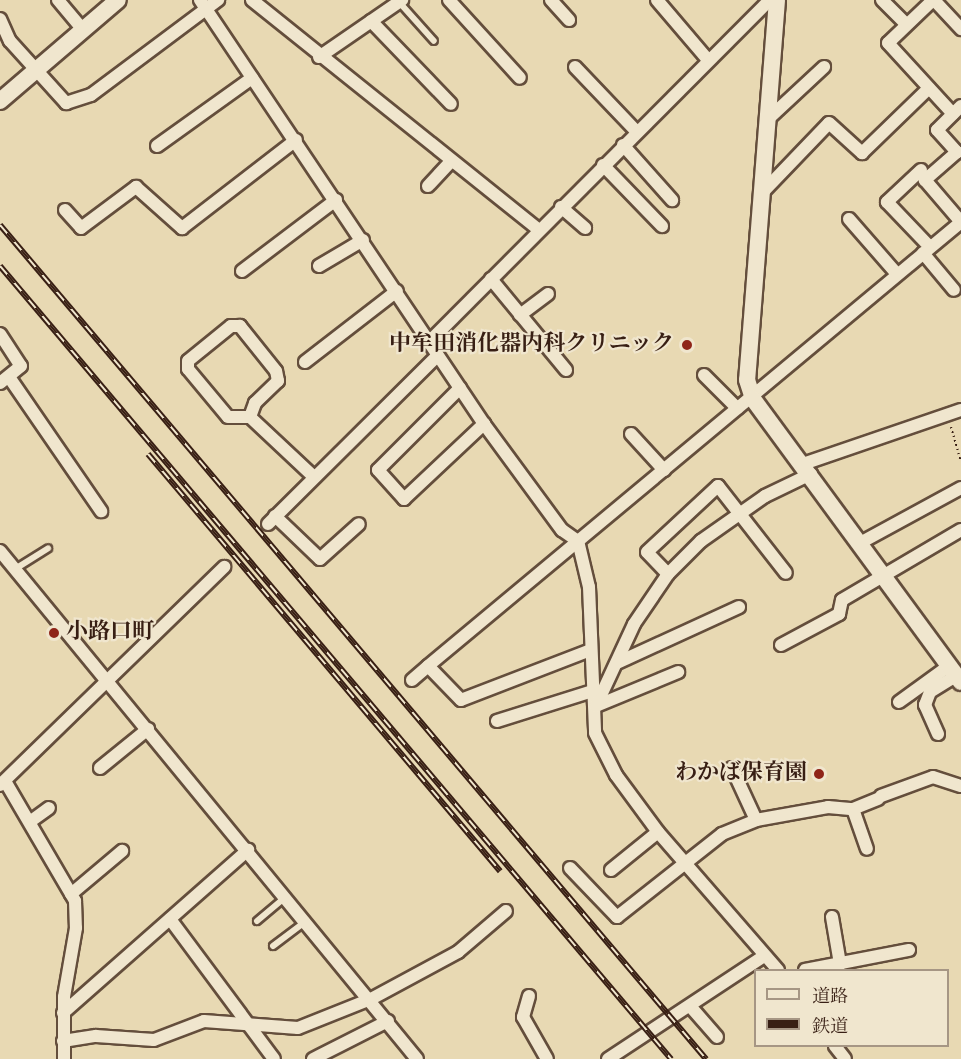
<!DOCTYPE html>
<html>
<head>
<meta charset="utf-8">
<style>
  body { margin:0 }
  #map { position:relative; width:961px; height:1059px; overflow:hidden; background:#e8d9b3; font-family:"Old Standard TT","Noto Serif JP",serif }
  div>[style] { position:absolute }
  [style*='--x'] { left:calc(var(--x)*1px); top:calc(var(--y)*1px); width:calc(var(--w)*1px); rotate:calc(var(--a)*1deg) }
  .path>* { height:2px; margin-top:-1px; transform-origin:0; background:repeating-linear-gradient(90deg,#381f14 0 1.5px,transparent 0 4.5px) }
  .roads { filter:drop-shadow(2px 0 #644e3c) drop-shadow(-2px 0 #644e3c) drop-shadow(0 2px #644e3c) drop-shadow(0 -2px #644e3c) }
  .service>* { height:6px; margin:-3px; padding:0 3px; transform-origin:3px; border-radius:3px; background:#f0e6ce }
  .minor>* { height:12px; margin:-6px; padding:0 6px; transform-origin:6px; border-radius:6px; background:#f0e6ce }
  .tertiary>* { height:16px; margin:-8px; padding:0 8px; transform-origin:8px; border-radius:8px; background:#f0e6ce }
  .rail>* { height:6px; margin-top:-3px; transform-origin:0; background:repeating-linear-gradient(90deg,#f0e6ce 0 11px,#381f14 0 22px); box-sizing:border-box; border-block:2px solid #381f14 }
  .dots>* { width:16px; height:16px; translate:-50% -50%; box-sizing:border-box; border:3px solid #f0e6ce; border-radius:50% }
  span { translate:-50% -50%; white-space:nowrap; text-align:center; line-height:1.15; -webkit-text-stroke:4.5px #f0e6ce; paint-order:stroke }
  .poi-label { font-size:22px; color:#381f14; font-weight:700 }
  .right { translate:-100% -50%; text-align:right }
  .left { translate:0 -50%; text-align:left }
  .legend { position:absolute; left:754px; top:969px; width:195px; height:78px; box-sizing:border-box; background:#f0e6ce; border:2px solid #a69684; margin:0; padding:8px 10px; list-style:none; font-size:18px; color:#381f14 }
  .legend li { display:flex; align-items:center; gap:12px; height:30px }
  .legend b { width:30px; border:2px solid #a69684 }
</style>
</head>
<body>
<div id="map">
  <div class="path">
    <i style="--x:951;--y:427;--w:36;--a:74"></i>
  </div>
  <div class="roads">
    <div class="service">
      <i style="--x:399;--y:2;--w:52;--a:48.1"></i>
      <i style="--x:15;--y:569;--w:39;--a:-32"></i>
      <i style="--x:257;--y:921;--w:38;--a:-40"></i>
      <i style="--x:273;--y:946;--w:41;--a:-37.1"></i>
    </div>
    <div class="minor">
      <i style="--x:58;--y:0;--w:39;--a:50"></i>
      <i style="--x:200;--y:0;--w:510;--a:56.19"></i>
      <i style="--x:484;--y:424;--w:132;--a:53.7"></i>
      <i style="--x:562;--y:530;--w:19;--a:35"></i>
      <i style="--x:578;--y:541;--w:47;--a:76.6"></i>
      <i style="--x:589;--y:587;--w:146;--a:87.6"></i>
      <i style="--x:595;--y:733;--w:47;--a:63.4"></i>
      <i style="--x:616;--y:775;--w:71;--a:53.6"></i>
      <i style="--x:658;--y:832;--w:183;--a:49"></i>
      <i style="--x:252;--y:0;--w:368;--a:38.7"></i>
      <i style="--x:449;--y:0;--w:105;--a:47.7"></i>
      <i style="--x:551;--y:0;--w:27;--a:48"></i>
      <i style="--x:657;--y:0;--w:79;--a:49.6"></i>
      <i style="--x:882;--y:0;--w:34;--a:45"></i>
      <i style="--x:933;--y:0;--w:62;--a:136.3"></i>
      <i style="--x:888;--y:43;--w:96;--a:47.5"></i>
      <i style="--x:934;--y:0;--w:40;--a:47"></i>
      <i style="--x:0;--y:19;--w:24;--a:66"></i>
      <i style="--x:10;--y:41;--w:84;--a:47.9"></i>
      <i style="--x:66;--y:103;--w:26;--a:-18"></i>
      <i style="--x:91;--y:95;--w:159;--a:-36.8"></i>
      <i style="--x:371;--y:21;--w:115;--a:46.1"></i>
      <i style="--x:319;--y:57;--w:101;--a:-34.5"></i>
      <i style="--x:575;--y:67;--w:90;--a:46.4"></i>
      <i style="--x:961;--y:106;--w:34;--a:135"></i>
      <i style="--x:937;--y:130;--w:30;--a:48"></i>
      <i style="--x:957;--y:152;--w:43;--a:138.8"></i>
      <i style="--x:925;--y:180;--w:55;--a:49.4"></i>
      <i style="--x:767;--y:120;--w:78;--a:-42.9"></i>
      <i style="--x:623;--y:145;--w:74;--a:48.3"></i>
      <i style="--x:157;--y:146;--w:117;--a:-35.6"></i>
      <i style="--x:603;--y:165;--w:85;--a:46"></i>
      <i style="--x:921;--y:170;--w:47;--a:136.7"></i>
      <i style="--x:887;--y:202;--w:62;--a:46.3"></i>
      <i style="--x:428;--y:186;--w:34;--a:-47"></i>
      <i style="--x:761;--y:194;--w:98;--a:-46.2"></i>
      <i style="--x:829;--y:123;--w:45;--a:42.3"></i>
      <i style="--x:862;--y:153;--w:93;--a:-44.1"></i>
      <i style="--x:561;--y:207;--w:32;--a:41"></i>
      <i style="--x:65;--y:210;--w:24;--a:48"></i>
      <i style="--x:81;--y:228;--w:69;--a:-36.7"></i>
      <i style="--x:136;--y:187;--w:62;--a:41.7"></i>
      <i style="--x:182;--y:228;--w:144;--a:-37.7"></i>
      <i style="--x:849;--y:219;--w:73;--a:48.9"></i>
      <i style="--x:923;--y:253;--w:48;--a:50"></i>
      <i style="--x:319;--y:266;--w:51;--a:-30.6"></i>
      <i style="--x:242;--y:271;--w:118;--a:-37.1"></i>
      <i style="--x:491;--y:279;--w:118;--a:50.5"></i>
      <i style="--x:520;--y:315;--w:35;--a:-37"></i>
      <i style="--x:0;--y:334;--w:38;--a:57"></i>
      <i style="--x:21;--y:366;--w:27;--a:141"></i>
      <i style="--x:429;--y:342;--w:483;--a:-45.1"></i>
      <i style="--x:305;--y:362;--w:116;--a:-37.7"></i>
      <i style="--x:704;--y:375;--w:47;--a:45"></i>
      <i style="--x:9;--y:377;--w:163;--a:55.5"></i>
      <i style="--x:460;--y:388;--w:116;--a:135"></i>
      <i style="--x:378;--y:470;--w:39;--a:48"></i>
      <i style="--x:404;--y:499;--w:110;--a:-43.2"></i>
      <i style="--x:250;--y:417;--w:15;--a:-70"></i>
      <i style="--x:255;--y:403;--w:32;--a:-44"></i>
      <i style="--x:278;--y:381;--w:10;--a:-101"></i>
      <i style="--x:276;--y:371;--w:58;--a:-128.7"></i>
      <i style="--x:240;--y:326;--w:9;--a:180"></i>
      <i style="--x:231;--y:326;--w:55;--a:140.9"></i>
      <i style="--x:188;--y:361;--w:8;--a:90"></i>
      <i style="--x:188;--y:369;--w:62;--a:50.2"></i>
      <i style="--x:228;--y:417;--w:22;--a:0"></i>
      <i style="--x:250;--y:417;--w:88;--a:43.2"></i>
      <i style="--x:631;--y:434;--w:49;--a:47.5"></i>
      <i style="--x:803;--y:464;--w:167;--a:-18.9"></i>
      <i style="--x:275;--y:516;--w:62;--a:43.7"></i>
      <i style="--x:320;--y:559;--w:52;--a:-41.9"></i>
      <i style="--x:268;--y:524;--w:238;--a:-44.8"></i>
      <i style="--x:860;--y:543;--w:115;--a:-28.6"></i>
      <i style="--x:0;--y:551;--w:657;--a:50.62"></i>
      <i style="--x:668;--y:574;--w:30;--a:-134"></i>
      <i style="--x:647;--y:552;--w:97;--a:-42.9"></i>
      <i style="--x:718;--y:486;--w:110;--a:52"></i>
      <i style="--x:781;--y:645;--w:66;--a:-28.1"></i>
      <i style="--x:839;--y:614;--w:14;--a:-78"></i>
      <i style="--x:842;--y:600;--w:138;--a:-30.5"></i>
      <i style="--x:588;--y:651;--w:136;--a:158.9"></i>
      <i style="--x:461;--y:700;--w:47;--a:-134.1"></i>
      <i style="--x:428;--y:666;--w:694;--a:-39.79"></i>
      <i style="--x:619;--y:662;--w:132;--a:-24.6"></i>
      <i style="--x:412;--y:680;--w:21;--a:-41"></i>
      <i style="--x:899;--y:702;--w:62;--a:-35.8"></i>
      <i style="--x:596;--y:706;--w:90;--a:-65.1"></i>
      <i style="--x:634;--y:624;--w:60;--a:-55.8"></i>
      <i style="--x:668;--y:574;--w:47;--a:-45"></i>
      <i style="--x:701;--y:541;--w:78;--a:-35.1"></i>
      <i style="--x:765;--y:496;--w:51;--a:-25.6"></i>
      <i style="--x:596;--y:706;--w:89;--a:-22.5"></i>
      <i style="--x:497;--y:721;--w:101;--a:-17.4"></i>
      <i style="--x:938;--y:734;--w:32;--a:-114"></i>
      <i style="--x:925;--y:705;--w:14;--a:-69"></i>
      <i style="--x:930;--y:692;--w:31;--a:-32"></i>
      <i style="--x:100;--y:768;--w:62;--a:-39.1"></i>
      <i style="--x:732;--y:768;--w:57;--a:65.2"></i>
      <i style="--x:5;--y:781;--w:139;--a:59.7"></i>
      <i style="--x:75;--y:901;--w:27;--a:88"></i>
      <i style="--x:76;--y:928;--w:70;--a:99.9"></i>
      <i style="--x:64;--y:997;--w:62;--a:90"></i>
      <i style="--x:0;--y:785;--w:313;--a:-44.2"></i>
      <i style="--x:881;--y:796;--w:55;--a:-20.1"></i>
      <i style="--x:933;--y:777;--w:29;--a:18"></i>
      <i style="--x:853;--y:809;--w:27;--a:-22"></i>
      <i style="--x:31;--y:821;--w:22;--a:-36"></i>
      <i style="--x:570;--y:868;--w:68;--a:46.2"></i>
      <i style="--x:617;--y:917;--w:134;--a:-38.3"></i>
      <i style="--x:722;--y:834;--w:37;--a:-22"></i>
      <i style="--x:756;--y:820;--w:73;--a:-10.2"></i>
      <i style="--x:828;--y:807;--w:25;--a:5"></i>
      <i style="--x:853;--y:809;--w:42;--a:70.7"></i>
      <i style="--x:611;--y:870;--w:60;--a:-39"></i>
      <i style="--x:71;--y:894;--w:67;--a:-40.1"></i>
      <i style="--x:832;--y:917;--w:48;--a:80.3"></i>
      <i style="--x:170;--y:919;--w:174;--a:53.4"></i>
      <i style="--x:805;--y:970;--w:106;--a:-10.9"></i>
      <i style="--x:529;--y:996;--w:22;--a:106"></i>
      <i style="--x:523;--y:1017;--w:48;--a:60.3"></i>
      <i style="--x:690;--y:1006;--w:41;--a:48.9"></i>
      <i style="--x:63;--y:1013;--w:247;--a:-41.4"></i>
      <i style="--x:63;--y:1041;--w:33;--a:-9"></i>
      <i style="--x:96;--y:1036;--w:58;--a:3.9"></i>
      <i style="--x:154;--y:1040;--w:53;--a:-20.8"></i>
      <i style="--x:204;--y:1021;--w:94;--a:4.3"></i>
      <i style="--x:298;--y:1028;--w:79;--a:-21.7"></i>
      <i style="--x:371;--y:999;--w:99;--a:-28.4"></i>
      <i style="--x:458;--y:952;--w:63;--a:-40.5"></i>
      <i style="--x:835;--y:1046;--w:16;--a:52"></i>
      <i style="--x:313;--y:1059;--w:84;--a:-26.9"></i>
      <i style="--x:608;--y:1059;--w:187;--a:-33.4"></i>
    </div>
    <div class="tertiary">
      <i style="--x:777;--y:0;--w:381;--a:94.5"></i>
      <i style="--x:747;--y:380;--w:20;--a:72"></i>
      <i style="--x:753;--y:399;--w:351;--a:53.7"></i>
      <i style="--x:0;--y:101;--w:155;--a:-40.6"></i>
    </div>
  </div>
  <div class="rail">
    <i style="--x:0;--y:225;--w:1093;--a:49.75"></i>
    <i style="--x:0;--y:266;--w:1039;--a:49.76"></i>
    <i style="--x:148;--y:454;--w:546;--a:49.83"></i>
  </div>
  <div class="dots">
    <i style="left:687px;top:345px;background:#8f2418"></i>
    <i style="left:54px;top:633px;background:#8f2418"></i>
    <i style="left:819px;top:774px;background:#8f2418"></i>
  </div>
  <div class="poi-label">
    <span class="right" style="left:674px;top:345px">中牟田消化器内科クリニック</span>
    <span class="left" style="left:66px;top:633px">小路口町</span>
    <span class="right" style="left:807px;top:774px">わかば保育園</span>
  </div>
  <ul class="legend">
  <li><b style="height:8px;background:#f0e6ce"></b>道路</li>
  <li><b style="height:8px;background:#381f14"></b>鉄道</li>
  </ul>
</div>
</body>
</html>
